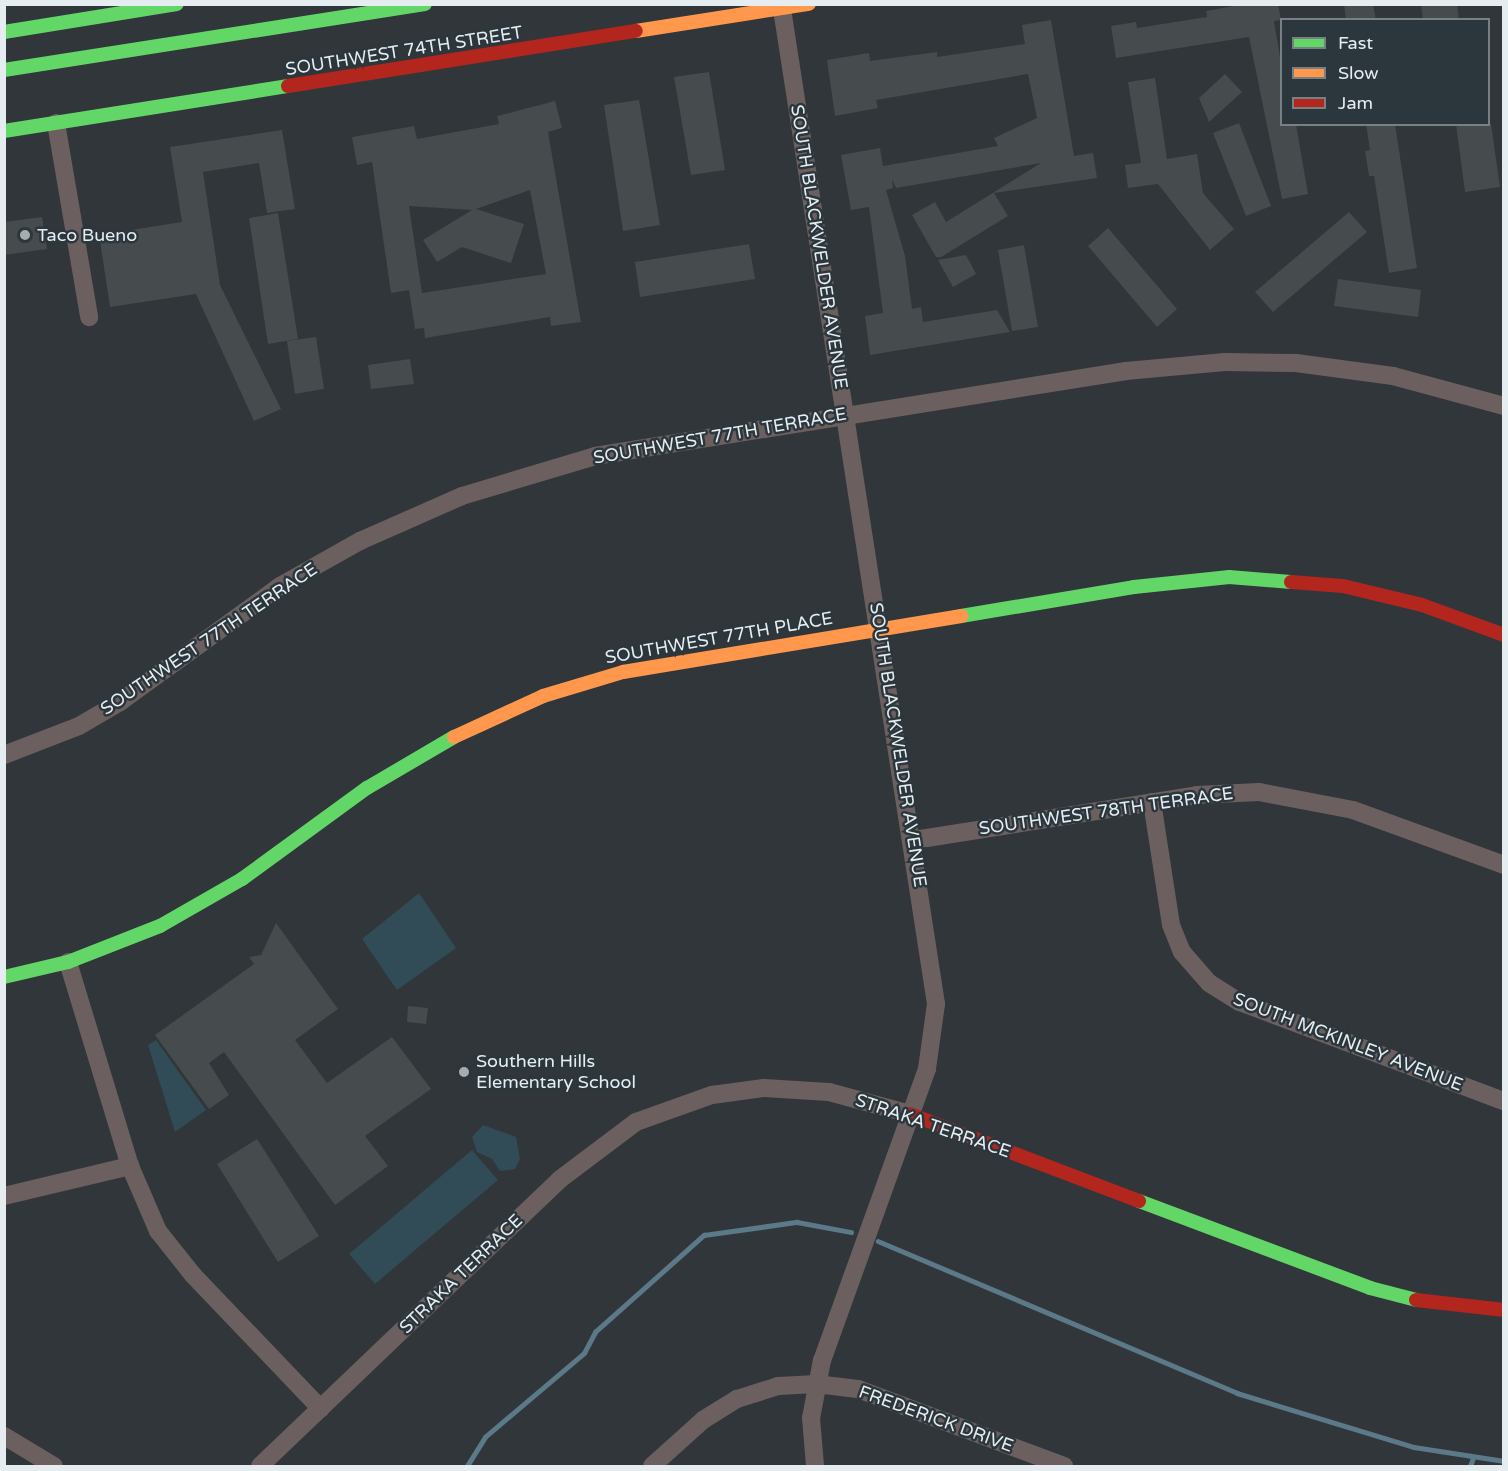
<!DOCTYPE html>
<html>
<head>
<meta charset="utf-8">
<style>
  body { margin:0 }
  #map { position:relative; width:1508px; height:1471px; overflow:hidden; background:#303639; font-family:"Varela Round",sans-serif }
  div>[style] { position:absolute }
  [style*='--x'] { left:calc(var(--x)*1px); top:calc(var(--y)*1px); width:calc(var(--w)*1px); rotate:calc(var(--a)*1deg) }
  .green>* { inset:0; background:#314b57 }
  .stream>* { height:4.5px; margin:-2.25px; padding:0 2.25px; transform-origin:2.25px; border-radius:2.25px; background:#5b7989 }
  .building>* { inset:0; background:#464b4d }
  .street>* { height:18px; margin:-9px; padding:0 9px; transform-origin:9px; border-radius:9px; background:#6b605f }
  .fast>* { height:14px; margin:-7px; padding:0 7px; transform-origin:7px; border-radius:7px; background:#63d668 }
  .slow>* { height:14px; margin:-7px; padding:0 7px; transform-origin:7px; border-radius:7px; background:#ff974d }
  .jam>* { height:14px; margin:-7px; padding:0 7px; transform-origin:7px; border-radius:7px; background:#b3261e }
  .dots>* { width:16px; height:16px; translate:-50% -50%; box-sizing:border-box; border:3px solid #2c373d; border-radius:50% }
  span { translate:-50% -50%; white-space:nowrap; text-align:center; line-height:1.15; -webkit-text-stroke:5px #2c373d; paint-order:stroke }
  .street-label { font-size:18px; color:#e6edf1 }
  .poi-label { font-size:18px; color:#e6edf1 }
  .left { translate:0 -50%; text-align:left }
  .frame { position:absolute; inset:0; border:6px solid #e6edf1; pointer-events:none }
  .legend { position:absolute; left:1280px; top:18px; width:210px; height:108px; box-sizing:border-box; background:#2c373d; border:2px solid #768085; margin:0; padding:8px 10px; list-style:none; font-size:18px; color:#e6edf1 }
  .legend li { display:flex; align-items:center; gap:12px; height:30px }
  .legend b { width:30px; border:2px solid #768085 }
</style>
</head>
<body>
<div id="map">
  <div class="green">
    <i style="clip-path:polygon(419px 893px,456px 948px,397px 990px,362px 939px)"></i>
    <i style="clip-path:polygon(156px 1040px,206px 1110px,175px 1132px,148px 1045px)"></i>
    <i style="clip-path:polygon(483px 1125px,516px 1137px,520px 1159px,515px 1169px,500px 1171px,492px 1159px,477px 1152px,472px 1137px)"></i>
    <i style="clip-path:polygon(472px 1150px,498px 1180px,375px 1284px,349px 1254px)"></i>
  </div>
  <div class="stream">
    <i style="--x:878;--y:1241;--w:390;--a:22.9"></i>
    <i style="--x:1237;--y:1393;--w:185;--a:17"></i>
    <i style="--x:1414;--y:1447;--w:91;--a:8.8"></i>
    <i style="--x:467;--y:1466;--w:34;--a:-58"></i>
    <i style="--x:485;--y:1437;--w:130;--a:-40.3"></i>
    <i style="--x:584;--y:1353;--w:24;--a:-62"></i>
    <i style="--x:595;--y:1332;--w:146;--a:-41.7"></i>
    <i style="--x:704;--y:1235;--w:94;--a:-8"></i>
    <i style="--x:797;--y:1222;--w:55;--a:10.5"></i>
    <i style="--x:1470;--y:1466;--w:9;--a:-69"></i>
  </div>
  <div class="building">
    <i style="clip-path:polygon(1245px 4px,1278px 4px,1281px 20px,1274px 21px,1281px 63px,1281px 124px,1296px 124px,1308px 194px,1282px 199px,1249px 37px,1116px 58px,1111px 26px,1136px 22px,1137px 28px,1207px 17px,1206px 11px)"></i>
    <i style="clip-path:polygon(1344px 4px,1373px 4px,1376px 20px,1346px 20px)"></i>
    <i style="clip-path:polygon(1421px 4px,1457px 4px,1459px 20px,1423px 20px)"></i>
    <i style="clip-path:polygon(1051px 20px,1074px 156px,1093px 153px,1097px 178px,994px 193px,1008px 216px,941px 257px,936px 257px,912px 215px,935px 202px,946px 222px,1041px 163px,896px 188px,892px 179px,893px 188px,886px 190px,905px 256px,912px 309px,921px 307px,923px 322px,997px 310px,1010px 332px,870px 355px,865px 316px,883px 313px,869px 207px,851px 210px,841px 155px,880px 148px,883px 166px,998px 146px,994px 138px,1037px 118px,1028px 74px,876px 100px,878px 108px,835px 116px,827px 60px,869px 53px,870px 61px,937px 52px,937px 57px,1025px 44px,1022px 25px)"></i>
    <i style="clip-path:polygon(709px 72px,725px 170px,691px 175px,674px 77px)"></i>
    <i style="clip-path:polygon(1225px 74px,1242px 92px,1209px 122px,1199px 98px)"></i>
    <i style="clip-path:polygon(1155px 78px,1167px 159px,1197px 154px,1203px 193px,1234px 229px,1210px 250px,1158px 184px,1128px 188px,1125px 165px,1141px 163px,1128px 82px)"></i>
    <i style="clip-path:polygon(639px 100px,660px 225px,623px 231px,604px 105px)"></i>
    <i style="clip-path:polygon(evenodd,555px 101px,562px 128px,548px 132px,581px 322px,551px 326px,550px 317px,425px 338px,424px 328px,415px 329px,409px 290px,391px 293px,372px 162px,357px 165px,352px 137px,414px 126px,417px 139px,499px 124px,497px 116px,555px 101px,530px 190px,546px 274px,422px 293px,409px 206px,472px 210px,423px 240px,437px 262px,462px 247px,511px 263px,524px 224px,476px 209px,530px 190px)"></i>
    <i style="clip-path:polygon(1239px 123px,1271px 206px,1246px 216px,1213px 133px)"></i>
    <i style="clip-path:polygon(1366px 124px,1395px 124px,1417px 268px,1389px 273px,1374px 176px,1369px 176px,1365px 151px,1370px 150px)"></i>
    <i style="clip-path:polygon(1456px 124px,1491px 124px,1500px 187px,1465px 192px)"></i>
    <i style="clip-path:polygon(282px 130px,295px 209px,267px 213px,259px 163px,203px 172px,220px 285px,281px 409px,254px 421px,196px 294px,110px 307px,100px 241px,113px 239px,112px 233px,182px 222px,170px 147px)"></i>
    <i style="clip-path:polygon(1349px 212px,1367px 232px,1273px 312px,1255px 292px)"></i>
    <i style="clip-path:polygon(278px 213px,298px 339px,268px 344px,249px 218px)"></i>
    <i style="clip-path:polygon(42px 217px,47px 249px,4px 255px,4px 222px)"></i>
    <i style="clip-path:polygon(1108px 228px,1177px 309px,1157px 327px,1088px 246px)"></i>
    <i style="clip-path:polygon(749px 244px,755px 279px,640px 297px,635px 262px)"></i>
    <i style="clip-path:polygon(1024px 245px,1038px 327px,1012px 331px,998px 250px)"></i>
    <i style="clip-path:polygon(966px 255px,976px 274px,953px 287px,938px 260px)"></i>
    <i style="clip-path:polygon(1338px 279px,1421px 290px,1418px 317px,1334px 306px)"></i>
    <i style="clip-path:polygon(316px 337px,324px 389px,295px 394px,287px 341px)"></i>
    <i style="clip-path:polygon(410px 359px,414px 384px,371px 389px,368px 365px)"></i>
    <i style="clip-path:polygon(276px 923px,338px 1009px,295px 1040px,327px 1083px,392px 1037px,431px 1089px,365px 1136px,388px 1166px,335px 1205px,224px 1052px,209px 1063px,229px 1095px,209px 1109px,155px 1035px,254px 964px,249px 957px,261px 955px)"></i>
    <i style="clip-path:polygon(408px 1006px,428px 1008px,426px 1024px,407px 1022px)"></i>
    <i style="clip-path:polygon(257px 1139px,319px 1236px,278px 1262px,217px 1164px)"></i>
  </div>
  <div class="street">
    <i style="--x:782;--y:9;--w:1007;--a:81.2"></i>
    <i style="--x:936;--y:1004;--w:66;--a:97.9"></i>
    <i style="--x:927;--y:1069;--w:309;--a:109.8"></i>
    <i style="--x:822;--y:1360;--w:59;--a:100.7"></i>
    <i style="--x:811;--y:1418;--w:48;--a:85.2"></i>
    <i style="--x:56;--y:123;--w:197;--a:80.3"></i>
    <i style="--x:4;--y:755;--w:80;--a:-21.1"></i>
    <i style="--x:79;--y:726;--w:48;--a:-30.3"></i>
    <i style="--x:120;--y:702;--w:198;--a:-35.9"></i>
    <i style="--x:280;--y:586;--w:92;--a:-29.4"></i>
    <i style="--x:360;--y:541;--w:111;--a:-23.8"></i>
    <i style="--x:462;--y:496;--w:139;--a:-16.7"></i>
    <i style="--x:595;--y:456;--w:538;--a:-9.09"></i>
    <i style="--x:1126;--y:371;--w:99;--a:-5.2"></i>
    <i style="--x:1225;--y:362;--w:71;--a:0.8"></i>
    <i style="--x:1296;--y:363;--w:98;--a:7.6"></i>
    <i style="--x:1393;--y:376;--w:115;--a:15.1"></i>
    <i style="--x:1152;--y:802;--w:124;--a:81.2"></i>
    <i style="--x:1171;--y:925;--w:29;--a:68"></i>
    <i style="--x:1182;--y:952;--w:41;--a:48.9"></i>
    <i style="--x:1209;--y:983;--w:36;--a:32"></i>
    <i style="--x:1240;--y:1002;--w:282;--a:20.6"></i>
    <i style="--x:914;--y:840;--w:287;--a:-9"></i>
    <i style="--x:1197;--y:795;--w:62;--a:-2.8"></i>
    <i style="--x:1259;--y:792;--w:96;--a:10.8"></i>
    <i style="--x:1353;--y:810;--w:161;--a:20"></i>
    <i style="--x:68;--y:962;--w:213;--a:73.1"></i>
    <i style="--x:130;--y:1166;--w:71;--a:66.7"></i>
    <i style="--x:158;--y:1231;--w:56;--a:51.5"></i>
    <i style="--x:193;--y:1275;--w:185;--a:46.3"></i>
    <i style="--x:4;--y:1196;--w:130;--a:-13.4"></i>
    <i style="--x:4;--y:1436;--w:58;--a:31"></i>
    <i style="--x:260;--y:1466;--w:414;--a:-43.7"></i>
    <i style="--x:559;--y:1180;--w:96;--a:-37"></i>
    <i style="--x:636;--y:1122;--w:81;--a:-19.6"></i>
    <i style="--x:712;--y:1095;--w:52;--a:-7.7"></i>
    <i style="--x:764;--y:1088;--w:65;--a:3.5"></i>
    <i style="--x:829;--y:1092;--w:84;--a:15.2"></i>
    <i style="--x:652;--y:1466;--w:69;--a:-42"></i>
    <i style="--x:703;--y:1420;--w:40;--a:-32"></i>
    <i style="--x:737;--y:1399;--w:43;--a:-17.6"></i>
    <i style="--x:778;--y:1386;--w:38;--a:-3"></i>
    <i style="--x:816;--y:1384;--w:42;--a:6.8"></i>
    <i style="--x:858;--y:1389;--w:220;--a:20.5"></i>
  </div>
  <div class="fast">
    <i style="--x:4;--y:32;--w:175;--a:-9.2"></i>
    <i style="--x:4;--y:70;--w:426;--a:-8.9"></i>
    <i style="--x:4;--y:131;--w:288;--a:-9"></i>
    <i style="--x:961;--y:616;--w:175;--a:-9.5"></i>
    <i style="--x:1134;--y:587;--w:96;--a:-6"></i>
    <i style="--x:1229;--y:577;--w:62;--a:4.6"></i>
    <i style="--x:4;--y:977;--w:66;--a:-13.2"></i>
    <i style="--x:68;--y:962;--w:99;--a:-21.4"></i>
    <i style="--x:160;--y:926;--w:95;--a:-29.8"></i>
    <i style="--x:242;--y:879;--w:155;--a:-36.1"></i>
    <i style="--x:367;--y:788;--w:101;--a:-30.4"></i>
    <i style="--x:1139;--y:1201;--w:247;--a:20.6"></i>
    <i style="--x:1370;--y:1288;--w:48;--a:14.6"></i>
  </div>
  <div class="slow">
    <i style="--x:636;--y:31;--w:175;--a:-8.9"></i>
    <i style="--x:454;--y:737;--w:98;--a:-24.7"></i>
    <i style="--x:543;--y:696;--w:84;--a:-16.7"></i>
    <i style="--x:623;--y:672;--w:343;--a:-9.4"></i>
  </div>
  <div class="jam">
    <i style="--x:288;--y:86;--w:352;--a:-9"></i>
    <i style="--x:1291;--y:582;--w:52;--a:4.4"></i>
    <i style="--x:1343;--y:586;--w:81;--a:13.5"></i>
    <i style="--x:1422;--y:605;--w:87;--a:20.1"></i>
    <i style="--x:910;--y:1114;--w:245;--a:20.8"></i>
    <i style="--x:1416;--y:1300;--w:89;--a:6.5"></i>
  </div>
  <div class="dots">
    <i style="left:25px;top:235px;background:#a6adb1"></i>
    <i style="left:464px;top:1072px;background:#a6adb1"></i>
  </div>
  <div class="street-label">
    <span style="left:404px;top:51px;rotate:-9deg">SOUTHWEST 74TH STREET</span>
    <span style="left:819px;top:247px;rotate:81deg">SOUTH BLACKWELDER AVENUE</span>
    <span style="left:720px;top:436px;rotate:-10deg">SOUTHWEST 77TH TERRACE</span>
    <span style="left:719px;top:638px;rotate:-10deg">SOUTHWEST 77TH PLACE</span>
    <span style="left:209px;top:639px;rotate:-34deg">SOUTHWEST 77TH TERRACE</span>
    <span style="left:898px;top:745px;rotate:81deg">SOUTH BLACKWELDER AVENUE</span>
    <span style="left:1106px;top:811px;rotate:-8deg">SOUTHWEST 78TH TERRACE</span>
    <span style="left:1348px;top:1042px;rotate:21deg">SOUTH MCKINLEY AVENUE</span>
    <span style="left:933px;top:1126px;rotate:19deg">STRAKA TERRACE</span>
    <span style="left:461px;top:1274px;rotate:-44deg">STRAKA TERRACE</span>
    <span style="left:936px;top:1419px;rotate:20deg">FREDERICK DRIVE</span>
  </div>
  <div class="poi-label">
    <span class="left" style="left:37px;top:235px">Taco Bueno</span>
    <span class="left" style="left:476px;top:1072px">Southern Hills<br>Elementary School</span>
  </div>
  <div class="frame"></div>
  <ul class="legend">
  <li><b style="height:8px;background:#63d668"></b>Fast</li>
  <li><b style="height:8px;background:#ff974d"></b>Slow</li>
  <li><b style="height:8px;background:#b3261e"></b>Jam</li>
  </ul>
</div>
</body>
</html>
